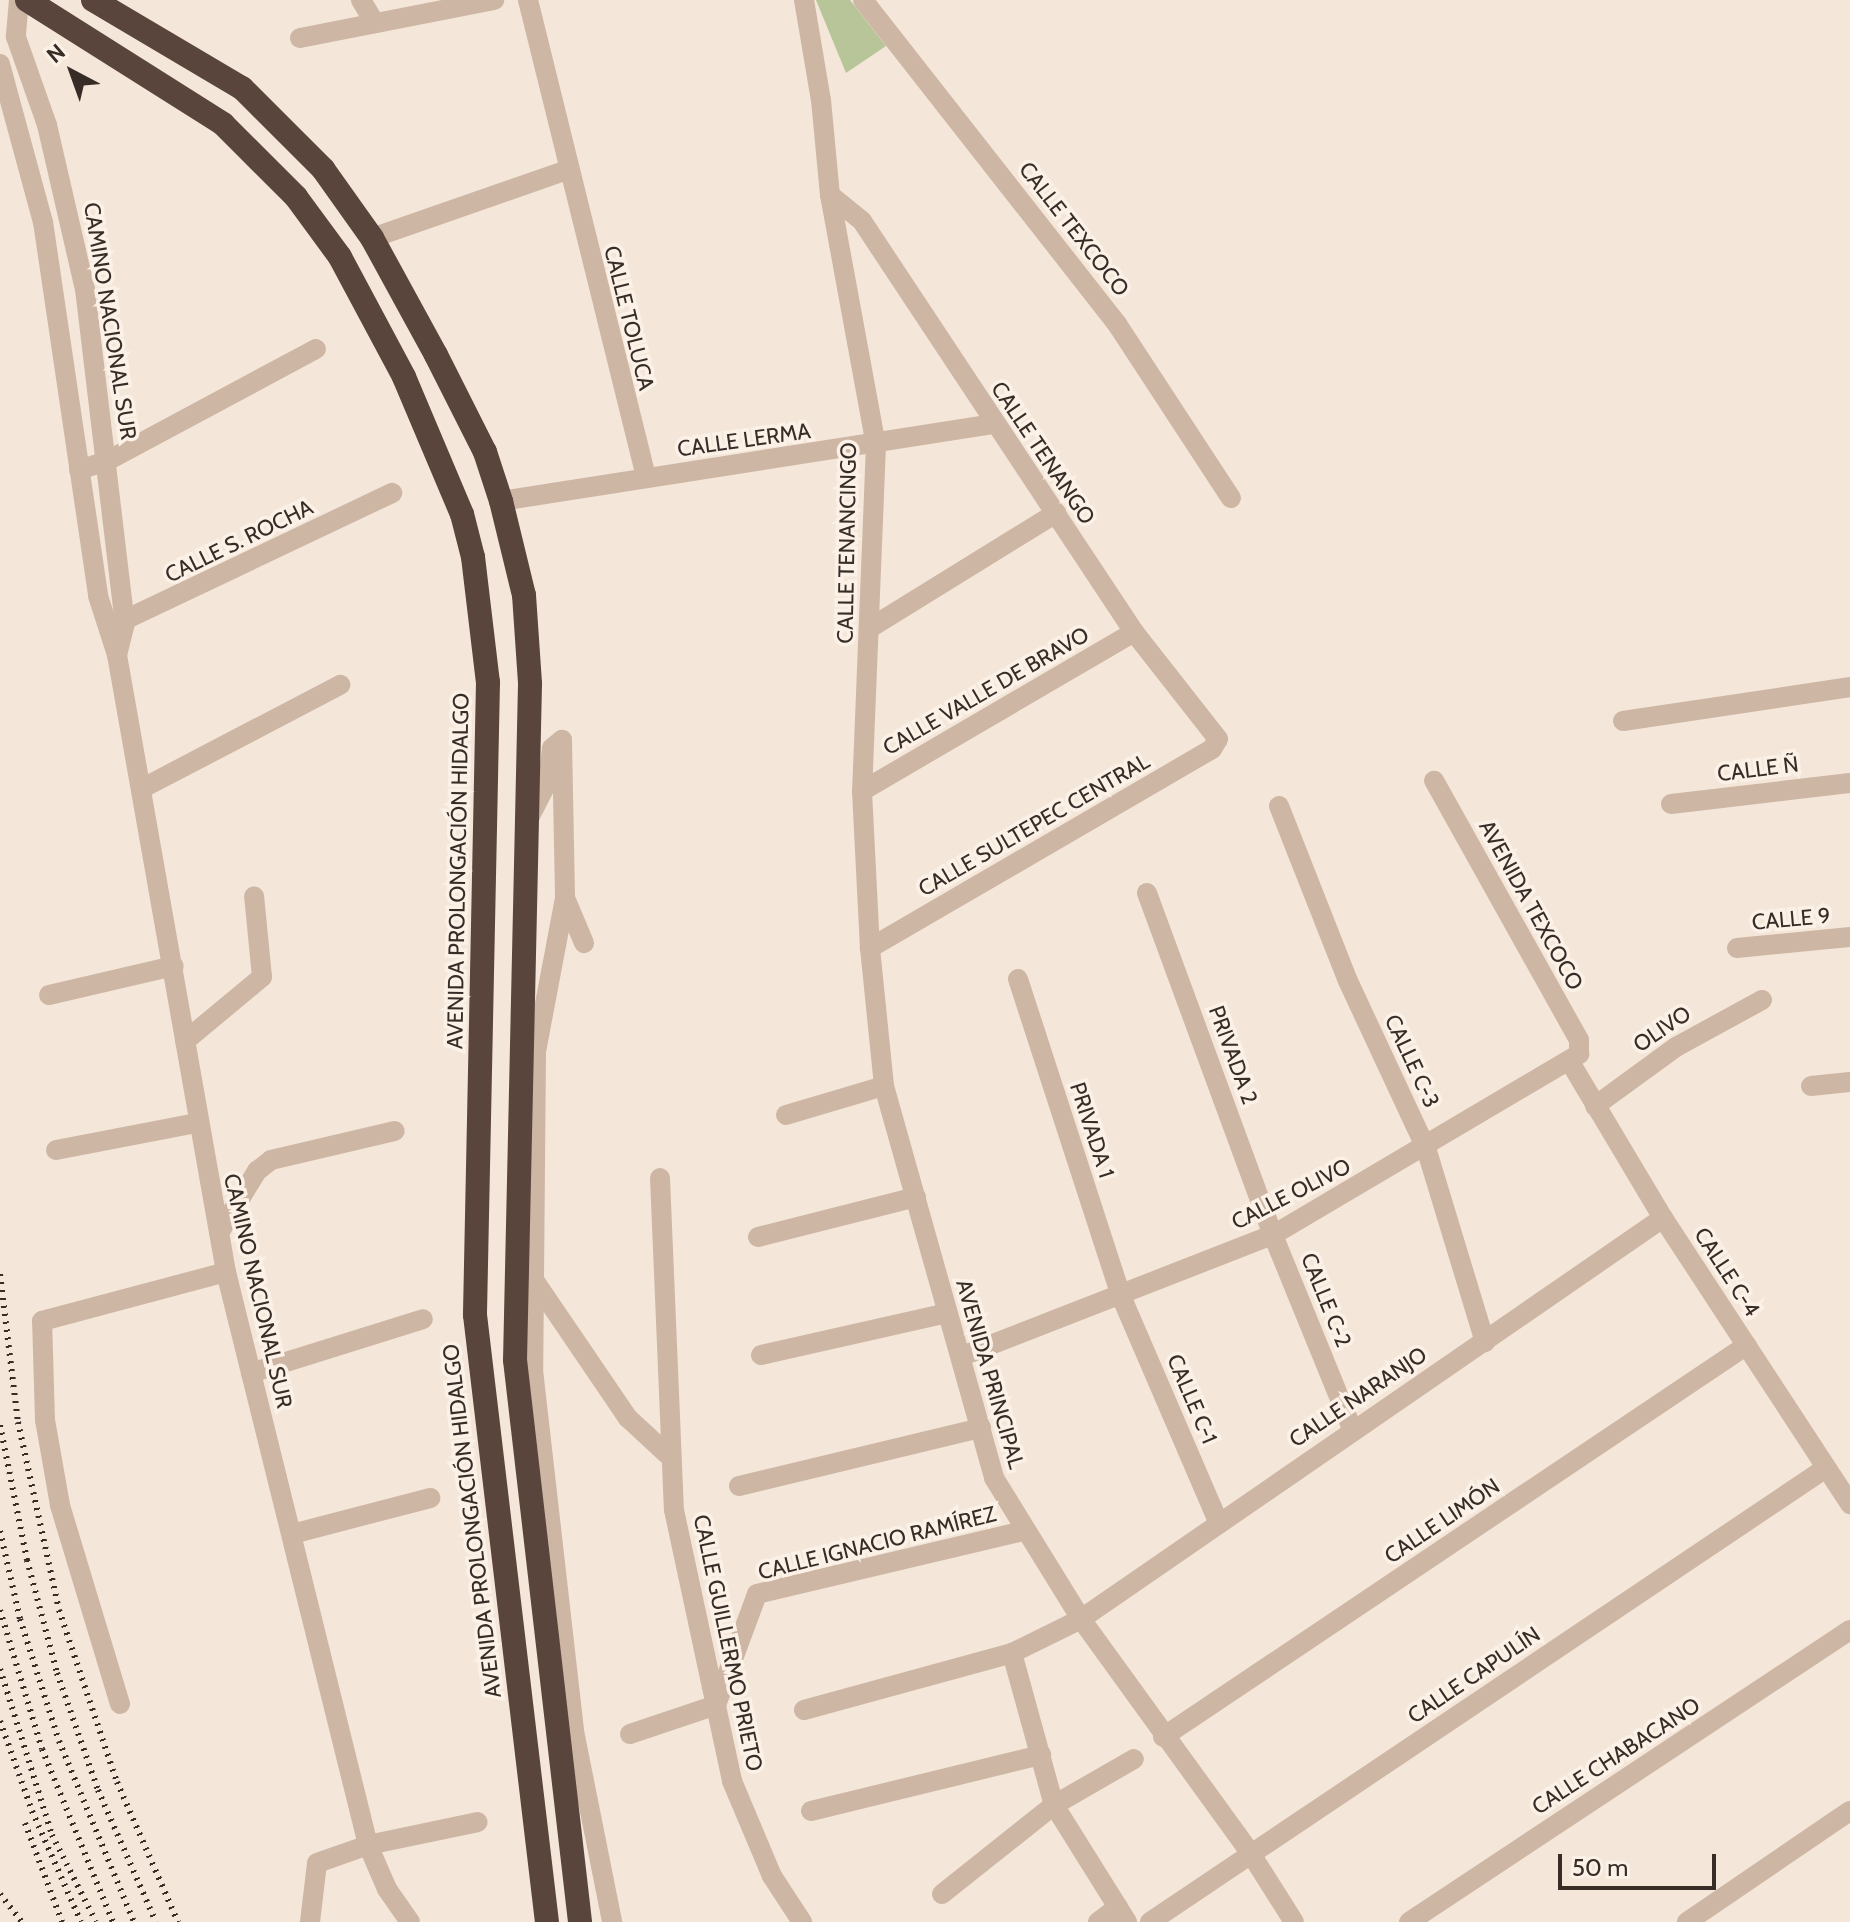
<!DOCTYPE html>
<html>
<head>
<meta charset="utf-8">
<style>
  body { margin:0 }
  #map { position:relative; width:1850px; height:1922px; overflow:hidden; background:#f4e7da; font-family:Cabin,sans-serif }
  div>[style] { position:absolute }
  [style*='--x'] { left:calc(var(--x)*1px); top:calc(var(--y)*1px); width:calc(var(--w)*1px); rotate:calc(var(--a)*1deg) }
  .green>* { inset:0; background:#b7c598 }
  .minor>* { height:20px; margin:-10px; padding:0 10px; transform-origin:10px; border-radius:10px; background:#ceb6a4 }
  .highway>* { height:24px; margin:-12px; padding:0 12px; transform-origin:12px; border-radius:12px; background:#5a453d }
  .rail>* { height:6px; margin-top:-3px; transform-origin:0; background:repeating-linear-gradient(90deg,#382c27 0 2px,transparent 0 8px) }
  span { translate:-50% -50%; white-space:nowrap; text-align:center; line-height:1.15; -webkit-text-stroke:7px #fbf1e7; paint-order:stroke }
  .street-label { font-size:22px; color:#382c27 }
  .north { position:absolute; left:32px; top:32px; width:80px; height:80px; -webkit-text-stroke:6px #fbf1e7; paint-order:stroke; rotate:319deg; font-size:22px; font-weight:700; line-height:32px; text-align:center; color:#382c27 }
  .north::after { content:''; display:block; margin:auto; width:28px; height:36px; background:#382c27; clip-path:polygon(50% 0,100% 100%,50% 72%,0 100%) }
  .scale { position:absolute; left:1558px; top:1854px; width:158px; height:36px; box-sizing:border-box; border:4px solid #382c27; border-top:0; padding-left:10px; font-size:24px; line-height:28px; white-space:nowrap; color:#382c27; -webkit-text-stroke:6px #fbf1e7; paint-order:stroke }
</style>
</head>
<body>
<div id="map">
  <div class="green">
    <i style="clip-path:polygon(816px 0,850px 0,886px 46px,846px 73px)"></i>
  </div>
  <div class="minor">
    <i style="--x:19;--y:0;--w:37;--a:95"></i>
    <i style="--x:16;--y:37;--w:93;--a:70.6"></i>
    <i style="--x:47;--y:125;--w:168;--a:77"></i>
    <i style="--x:85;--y:289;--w:336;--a:83.2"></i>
    <i style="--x:125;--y:623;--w:33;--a:104"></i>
    <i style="--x:361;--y:0;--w:27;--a:59"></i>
    <i style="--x:528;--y:0;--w:492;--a:76.1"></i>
    <i style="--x:804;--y:0;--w:101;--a:80.4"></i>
    <i style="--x:821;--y:100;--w:95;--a:84.6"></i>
    <i style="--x:830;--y:195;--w:254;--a:79.6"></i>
    <i style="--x:876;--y:445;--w:346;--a:92.3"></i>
    <i style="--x:862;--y:791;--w:157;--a:87.1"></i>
    <i style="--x:870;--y:948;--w:139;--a:84.2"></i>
    <i style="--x:884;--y:1086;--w:407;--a:74.3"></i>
    <i style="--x:994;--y:1478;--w:166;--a:58.3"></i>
    <i style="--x:1081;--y:1619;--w:290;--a:54.1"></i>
    <i style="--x:1251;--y:1854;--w:80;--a:57.7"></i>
    <i style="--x:863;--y:0;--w:412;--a:51.9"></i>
    <i style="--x:1117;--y:324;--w:208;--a:56.8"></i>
    <i style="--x:300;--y:38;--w:198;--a:-11.1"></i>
    <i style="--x:0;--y:64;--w:164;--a:74.8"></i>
    <i style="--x:43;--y:222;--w:378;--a:81.6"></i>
    <i style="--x:98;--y:596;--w:62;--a:72.1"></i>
    <i style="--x:117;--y:655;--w:627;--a:79.98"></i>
    <i style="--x:226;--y:1272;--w:590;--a:76.08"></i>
    <i style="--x:368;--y:1845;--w:48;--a:66.6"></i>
    <i style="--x:387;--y:1889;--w:40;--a:55.1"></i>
    <i style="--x:830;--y:195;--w:41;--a:39.1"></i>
    <i style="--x:862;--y:221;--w:493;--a:56.5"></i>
    <i style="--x:1134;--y:632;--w:136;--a:51.9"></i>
    <i style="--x:1218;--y:739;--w:12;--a:121"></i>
    <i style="--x:1212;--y:749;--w:396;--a:149.8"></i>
    <i style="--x:372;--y:238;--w:207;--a:-19.2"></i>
    <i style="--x:79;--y:470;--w:29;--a:-18"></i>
    <i style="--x:107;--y:461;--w:237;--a:-28.2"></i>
    <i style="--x:501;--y:501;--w:499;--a:-8.9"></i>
    <i style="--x:114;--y:625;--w:308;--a:-25.4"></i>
    <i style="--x:870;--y:628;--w:219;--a:-31.7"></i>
    <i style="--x:1623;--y:721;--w:230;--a:-8.5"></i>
    <i style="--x:141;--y:789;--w:225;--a:-27.6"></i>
    <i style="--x:862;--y:791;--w:315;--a:-30.3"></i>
    <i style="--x:1671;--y:804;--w:180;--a:-6.7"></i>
    <i style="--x:1279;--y:806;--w:188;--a:68.5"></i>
    <i style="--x:1348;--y:981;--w:184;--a:65"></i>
    <i style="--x:1426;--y:1148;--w:203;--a:73.1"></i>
    <i style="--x:526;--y:824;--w:48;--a:-62.9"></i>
    <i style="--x:548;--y:781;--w:33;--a:-83"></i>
    <i style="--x:552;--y:748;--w:13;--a:-39"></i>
    <i style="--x:562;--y:740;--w:158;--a:88.9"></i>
    <i style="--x:565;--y:898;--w:49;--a:67.1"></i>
    <i style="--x:1147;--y:893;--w:364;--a:69.8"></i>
    <i style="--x:1273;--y:1235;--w:209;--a:67.8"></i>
    <i style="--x:565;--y:898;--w:156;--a:100.7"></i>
    <i style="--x:536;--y:1051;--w:319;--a:90.5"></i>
    <i style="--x:533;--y:1370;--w:363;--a:83.5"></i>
    <i style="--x:574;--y:1731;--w:195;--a:78.7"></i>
    <i style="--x:1737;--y:948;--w:114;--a:-5.6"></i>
    <i style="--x:1018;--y:979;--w:333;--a:72"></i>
    <i style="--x:1121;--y:1296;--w:245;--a:66.7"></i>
    <i style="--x:49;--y:995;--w:128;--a:-13.1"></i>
    <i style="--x:185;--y:1041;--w:100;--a:-39.7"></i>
    <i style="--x:262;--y:977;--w:81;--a:-95.6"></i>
    <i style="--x:1570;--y:1062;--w:182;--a:59.2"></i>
    <i style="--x:1663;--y:1218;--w:342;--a:56.8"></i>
    <i style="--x:1811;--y:1086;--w:39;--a:-6"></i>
    <i style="--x:1595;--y:1106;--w:100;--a:-36.1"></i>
    <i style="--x:1676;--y:1047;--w:98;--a:-28.7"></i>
    <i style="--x:786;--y:1115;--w:102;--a:-16.5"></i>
    <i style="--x:56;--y:1150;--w:143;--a:-10.9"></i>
    <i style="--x:660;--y:1178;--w:332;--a:87.6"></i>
    <i style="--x:674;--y:1510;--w:277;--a:77.9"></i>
    <i style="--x:732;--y:1781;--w:103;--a:67.2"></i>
    <i style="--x:772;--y:1876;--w:55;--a:56.9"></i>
    <i style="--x:219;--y:1233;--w:73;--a:-58.5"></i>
    <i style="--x:257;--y:1171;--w:18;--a:-38"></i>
    <i style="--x:271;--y:1160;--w:127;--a:-13.2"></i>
    <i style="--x:758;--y:1237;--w:163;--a:-14.2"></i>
    <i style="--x:532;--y:1277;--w:171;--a:55.8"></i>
    <i style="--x:628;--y:1418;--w:54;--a:42.8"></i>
    <i style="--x:761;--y:1355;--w:191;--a:-12.7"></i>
    <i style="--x:962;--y:1356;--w:334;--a:-21.3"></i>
    <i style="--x:1273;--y:1235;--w:356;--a:-30.6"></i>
    <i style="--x:1579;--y:1054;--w:14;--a:-90"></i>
    <i style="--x:1579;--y:1040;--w:297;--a:-119.2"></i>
    <i style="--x:251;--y:1373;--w:180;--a:-17.4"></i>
    <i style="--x:739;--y:1486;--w:249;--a:-13.5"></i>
    <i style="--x:292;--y:1534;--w:143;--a:-14.6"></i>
    <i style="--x:1012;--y:1653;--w:158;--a:74.6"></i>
    <i style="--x:1054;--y:1805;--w:138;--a:58"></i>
    <i style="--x:120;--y:1704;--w:208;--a:-106.8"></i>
    <i style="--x:60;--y:1505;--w:86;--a:-100"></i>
    <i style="--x:45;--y:1420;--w:99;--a:-91.7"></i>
    <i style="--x:42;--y:1321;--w:190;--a:-14.9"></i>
    <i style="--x:804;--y:1710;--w:216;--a:-15.3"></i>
    <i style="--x:1012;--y:1653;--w:77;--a:-26.2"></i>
    <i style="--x:1081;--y:1619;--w:707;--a:-34.57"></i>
    <i style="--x:630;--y:1734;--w:91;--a:-18.6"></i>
    <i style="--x:716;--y:1705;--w:118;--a:-69.7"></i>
    <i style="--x:757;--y:1594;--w:273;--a:-13.3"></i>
    <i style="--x:1163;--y:1737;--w:703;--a:-33.87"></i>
    <i style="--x:811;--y:1811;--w:237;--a:-13.7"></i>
    <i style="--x:942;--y:1894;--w:143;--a:-38.5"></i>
    <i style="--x:1054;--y:1805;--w:92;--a:-29.9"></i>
    <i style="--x:310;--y:1922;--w:59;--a:-83.2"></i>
    <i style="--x:317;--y:1863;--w:54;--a:-19.4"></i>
    <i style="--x:368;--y:1845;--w:112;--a:-11.8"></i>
    <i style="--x:1098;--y:1922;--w:25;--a:-37"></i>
    <i style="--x:1150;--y:1922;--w:814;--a:-33.89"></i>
    <i style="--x:1409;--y:1922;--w:529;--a:-33.51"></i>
    <i style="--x:1687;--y:1922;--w:197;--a:-34.3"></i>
  </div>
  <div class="highway">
    <i style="--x:27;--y:0;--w:232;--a:32.3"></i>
    <i style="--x:223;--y:124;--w:103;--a:45"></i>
    <i style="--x:296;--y:197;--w:74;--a:53.7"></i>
    <i style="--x:340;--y:257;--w:136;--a:61.9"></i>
    <i style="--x:404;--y:377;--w:149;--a:67.1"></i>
    <i style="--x:462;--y:514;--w:44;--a:75.7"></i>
    <i style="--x:473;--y:557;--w:126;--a:83.2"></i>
    <i style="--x:488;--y:682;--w:633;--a:91.18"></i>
    <i style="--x:475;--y:1315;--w:611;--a:83.24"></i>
    <i style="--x:93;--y:0;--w:173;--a:30.6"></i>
    <i style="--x:242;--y:88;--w:115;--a:45"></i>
    <i style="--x:323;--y:169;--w:85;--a:54.6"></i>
    <i style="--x:372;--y:238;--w:133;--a:61.3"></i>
    <i style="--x:436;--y:355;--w:109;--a:63.2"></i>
    <i style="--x:485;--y:452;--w:52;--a:71.9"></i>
    <i style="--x:501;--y:501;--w:97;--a:76.3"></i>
    <i style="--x:524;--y:595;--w:89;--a:86.1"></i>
    <i style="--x:530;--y:684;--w:676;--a:91.27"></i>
    <i style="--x:515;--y:1360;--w:566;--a:83.4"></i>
  </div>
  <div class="rail">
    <i style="--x:0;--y:1274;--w:149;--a:83.1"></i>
    <i style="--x:18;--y:1422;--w:192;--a:77.7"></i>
    <i style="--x:59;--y:1610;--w:182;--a:71.4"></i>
    <i style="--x:117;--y:1782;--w:153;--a:66.5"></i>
    <i style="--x:0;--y:1425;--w:138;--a:78.7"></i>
    <i style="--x:27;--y:1560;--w:117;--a:75.1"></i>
    <i style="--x:57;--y:1673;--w:124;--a:70.7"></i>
    <i style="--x:98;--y:1790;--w:144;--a:66.3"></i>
    <i style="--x:0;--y:1531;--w:90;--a:77.2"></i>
    <i style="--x:20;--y:1619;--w:128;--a:72.3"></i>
    <i style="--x:59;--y:1741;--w:196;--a:67.5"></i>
    <i style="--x:0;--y:1610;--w:145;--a:73.2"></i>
    <i style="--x:42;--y:1749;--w:187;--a:67.7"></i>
    <i style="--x:0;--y:1669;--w:174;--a:72.6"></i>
    <i style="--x:52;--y:1835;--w:97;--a:63.2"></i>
    <i style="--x:0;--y:1721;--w:96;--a:70.4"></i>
    <i style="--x:32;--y:1811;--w:121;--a:66.2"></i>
    <i style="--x:25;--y:1823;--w:106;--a:69.5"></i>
    <i style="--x:0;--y:1894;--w:36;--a:52"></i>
  </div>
  <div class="street-label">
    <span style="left:1074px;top:229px;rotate:52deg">CALLE TEXCOCO</span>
    <span style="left:629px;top:318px;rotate:76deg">CALLE TOLUCA</span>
    <span style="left:110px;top:321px;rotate:81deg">CAMINO NACIONAL SUR</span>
    <span style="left:744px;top:440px;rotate:-8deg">CALLE LERMA</span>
    <span style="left:1043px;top:453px;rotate:56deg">CALLE TENANGO</span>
    <span style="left:239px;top:541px;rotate:-26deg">CALLE S. ROCHA</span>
    <span style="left:847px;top:543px;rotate:-89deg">CALLE TENANCINGO</span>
    <span style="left:986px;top:691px;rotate:-30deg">CALLE VALLE DE BRAVO</span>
    <span style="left:1758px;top:769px;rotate:-7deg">CALLE Ñ</span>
    <span style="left:1034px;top:825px;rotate:-30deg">CALLE SULTEPEC CENTRAL</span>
    <span style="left:458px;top:871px;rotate:-89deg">AVENIDA PROLONGACIÓN HIDALGO</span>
    <span style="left:1531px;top:905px;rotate:61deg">AVENIDA TEXCOCO</span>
    <span style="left:1791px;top:919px;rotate:-5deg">CALLE 9</span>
    <span style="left:1662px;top:1029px;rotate:-34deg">OLIVO</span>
    <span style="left:1233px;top:1055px;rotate:70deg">PRIVADA 2</span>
    <span style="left:1412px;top:1061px;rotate:65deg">CALLE C-3</span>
    <span style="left:1092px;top:1130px;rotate:72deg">PRIVADA 1</span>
    <span style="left:1291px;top:1194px;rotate:-27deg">CALLE OLIVO</span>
    <span style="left:1727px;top:1272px;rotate:57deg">CALLE C-4</span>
    <span style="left:258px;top:1291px;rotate:77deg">CAMINO NACIONAL SUR</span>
    <span style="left:1326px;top:1300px;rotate:68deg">CALLE C-2</span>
    <span style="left:990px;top:1374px;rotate:74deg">AVENIDA PRINCIPAL</span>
    <span style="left:1358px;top:1397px;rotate:-34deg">CALLE NARANJO</span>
    <span style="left:1192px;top:1399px;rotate:67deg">CALLE C-1</span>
    <span style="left:472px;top:1521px;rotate:-97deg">AVENIDA PROLONGACIÓN HIDALGO</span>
    <span style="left:1442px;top:1521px;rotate:-34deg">CALLE LIMÓN</span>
    <span style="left:877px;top:1543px;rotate:-14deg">CALLE IGNACIO RAMÍREZ</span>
    <span style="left:728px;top:1643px;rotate:78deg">CALLE GUILLERMO PRIETO</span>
    <span style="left:1474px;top:1675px;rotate:-34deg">CALLE CAPULÍN</span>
    <span style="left:1616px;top:1756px;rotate:-33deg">CALLE CHABACANO</span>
  </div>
  <div class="north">N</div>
  <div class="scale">50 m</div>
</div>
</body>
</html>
